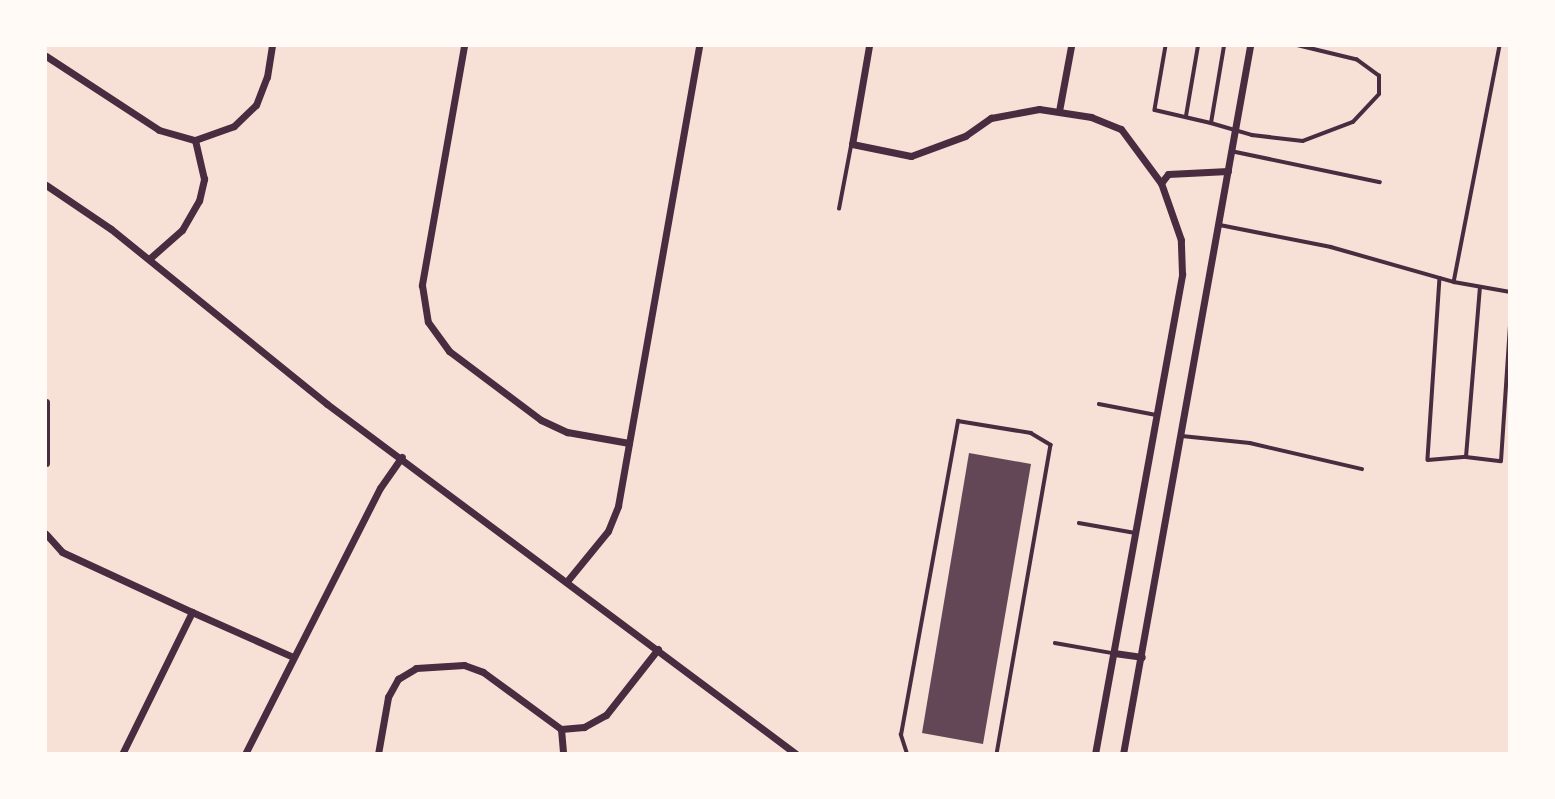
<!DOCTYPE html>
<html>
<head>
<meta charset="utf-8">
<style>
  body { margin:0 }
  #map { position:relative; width:1555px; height:799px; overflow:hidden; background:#f7e1d7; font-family:"Alegreya Sans",sans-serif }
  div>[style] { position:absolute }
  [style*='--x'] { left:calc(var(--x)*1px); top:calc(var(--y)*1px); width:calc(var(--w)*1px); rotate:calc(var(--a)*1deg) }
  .building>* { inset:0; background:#644757 }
  .service>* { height:3.5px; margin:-1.75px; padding:0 1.75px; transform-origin:1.75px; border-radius:1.75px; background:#4a2c40 }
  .minor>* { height:7px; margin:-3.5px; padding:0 3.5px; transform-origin:3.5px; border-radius:3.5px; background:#4a2c40 }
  span { translate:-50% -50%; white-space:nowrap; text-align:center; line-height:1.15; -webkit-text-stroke:7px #fffaf5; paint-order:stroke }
  .frame { position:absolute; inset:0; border:47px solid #fffaf5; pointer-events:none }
</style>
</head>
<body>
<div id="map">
  <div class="building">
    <i style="clip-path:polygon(969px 453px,1031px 464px,983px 744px,922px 733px)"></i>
  </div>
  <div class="service">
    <i style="--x:1166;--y:46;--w:65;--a:99.8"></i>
    <i style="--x:1155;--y:110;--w:57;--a:13.1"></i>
    <i style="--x:1211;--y:123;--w:78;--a:-80.4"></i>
    <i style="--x:1500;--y:46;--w:240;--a:101"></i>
    <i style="--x:1454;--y:282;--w:57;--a:10.1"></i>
    <i style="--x:1186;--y:116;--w:71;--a:-80.3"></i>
    <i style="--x:1211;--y:123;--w:43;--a:16.3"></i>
    <i style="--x:1252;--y:135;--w:51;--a:6.7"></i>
    <i style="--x:1303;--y:141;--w:53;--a:-20.8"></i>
    <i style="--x:1353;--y:122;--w:38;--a:-47"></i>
    <i style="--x:1379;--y:94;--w:18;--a:-90"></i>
    <i style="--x:1379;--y:76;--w:27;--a:-144"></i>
    <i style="--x:1357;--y:60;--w:60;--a:-166.4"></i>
    <i style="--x:1231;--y:151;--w:152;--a:11.8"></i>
    <i style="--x:839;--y:209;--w:64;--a:-79.2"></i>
    <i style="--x:1220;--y:225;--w:113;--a:11.2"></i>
    <i style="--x:1331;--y:247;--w:128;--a:15.9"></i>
    <i style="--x:1440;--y:278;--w:182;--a:93.8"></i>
    <i style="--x:1428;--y:460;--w:38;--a:-5"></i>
    <i style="--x:1466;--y:457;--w:170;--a:-85.3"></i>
    <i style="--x:1099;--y:404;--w:58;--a:10.9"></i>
    <i style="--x:1182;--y:436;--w:68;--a:5.9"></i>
    <i style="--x:1250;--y:443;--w:115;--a:13.1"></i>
    <i style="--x:1466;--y:457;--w:35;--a:7"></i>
    <i style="--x:1501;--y:461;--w:136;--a:-86.2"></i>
    <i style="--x:1079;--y:523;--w:57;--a:10.1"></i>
    <i style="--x:1055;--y:643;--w:58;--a:10"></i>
    <i style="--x:907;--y:754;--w:20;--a:-108"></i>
    <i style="--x:901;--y:735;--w:319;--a:-79.7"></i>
    <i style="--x:958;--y:421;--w:74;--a:9.3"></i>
    <i style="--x:1031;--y:433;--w:23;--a:31"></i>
    <i style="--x:1051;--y:445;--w:314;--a:99.9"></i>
  </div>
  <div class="minor">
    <i style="--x:464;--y:46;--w:243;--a:100"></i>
    <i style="--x:422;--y:285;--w:37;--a:81"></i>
    <i style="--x:428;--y:322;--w:36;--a:54"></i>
    <i style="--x:449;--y:351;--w:115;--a:36.9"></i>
    <i style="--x:541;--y:420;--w:29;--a:25"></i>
    <i style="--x:567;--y:432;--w:63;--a:10.1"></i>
    <i style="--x:869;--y:46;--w:99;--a:99.8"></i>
    <i style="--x:852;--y:144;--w:60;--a:11.5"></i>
    <i style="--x:911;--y:156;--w:58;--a:-20.3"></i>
    <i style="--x:965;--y:136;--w:32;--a:-35"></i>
    <i style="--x:991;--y:118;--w:49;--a:-10.6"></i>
    <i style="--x:1039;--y:109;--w:53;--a:8.7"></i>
    <i style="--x:1091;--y:117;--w:32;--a:22"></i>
    <i style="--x:1121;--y:129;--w:67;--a:53.5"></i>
    <i style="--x:46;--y:56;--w:135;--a:33.2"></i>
    <i style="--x:159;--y:130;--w:37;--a:16"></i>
    <i style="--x:195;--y:140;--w:41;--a:-19.7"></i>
    <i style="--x:234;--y:126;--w:30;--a:-44"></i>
    <i style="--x:256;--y:105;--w:30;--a:-69"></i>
    <i style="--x:267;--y:77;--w:31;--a:-81"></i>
    <i style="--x:1059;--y:111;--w:66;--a:-79.5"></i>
    <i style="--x:46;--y:185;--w:78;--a:34.1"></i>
    <i style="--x:111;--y:229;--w:278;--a:39"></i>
    <i style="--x:327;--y:404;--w:585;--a:36.73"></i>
    <i style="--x:149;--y:259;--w:44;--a:-41.3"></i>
    <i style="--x:182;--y:230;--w:34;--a:-60"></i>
    <i style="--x:199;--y:201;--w:23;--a:-77"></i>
    <i style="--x:204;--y:179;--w:40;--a:-103"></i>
    <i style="--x:46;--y:402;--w:61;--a:90"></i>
    <i style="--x:46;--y:534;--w:24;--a:48"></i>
    <i style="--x:62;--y:552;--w:143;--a:24.8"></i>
    <i style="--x:192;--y:612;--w:158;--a:116.2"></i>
    <i style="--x:568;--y:580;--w:63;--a:-50.8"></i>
    <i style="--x:608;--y:531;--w:27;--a:-68"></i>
    <i style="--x:618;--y:506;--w:467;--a:-80"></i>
    <i style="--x:192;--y:612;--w:111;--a:24"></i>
    <i style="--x:1114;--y:653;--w:28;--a:8"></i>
    <i style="--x:561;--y:729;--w:23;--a:-5"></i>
    <i style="--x:584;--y:727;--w:25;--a:-29"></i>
    <i style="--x:606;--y:715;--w:84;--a:-51.8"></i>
    <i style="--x:245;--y:754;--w:298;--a:-63.1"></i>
    <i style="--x:380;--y:488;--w:38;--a:-55"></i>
    <i style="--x:378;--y:754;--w:58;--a:-80"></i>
    <i style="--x:388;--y:697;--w:21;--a:-61"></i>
    <i style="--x:398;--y:679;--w:21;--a:-31"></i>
    <i style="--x:416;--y:668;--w:48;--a:-3.6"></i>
    <i style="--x:464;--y:665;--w:20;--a:20"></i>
    <i style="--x:483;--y:672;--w:97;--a:36.2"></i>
    <i style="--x:561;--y:729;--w:25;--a:85"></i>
    <i style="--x:1095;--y:754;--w:488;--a:-79.7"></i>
    <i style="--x:1182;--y:274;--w:34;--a:-92"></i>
    <i style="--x:1181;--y:240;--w:60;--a:-109.3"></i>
    <i style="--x:1161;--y:183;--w:11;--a:-52"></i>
    <i style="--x:1168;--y:174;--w:60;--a:-2.9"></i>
    <i style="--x:1123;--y:754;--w:719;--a:-79.83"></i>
  </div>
  <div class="frame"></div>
</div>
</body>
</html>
